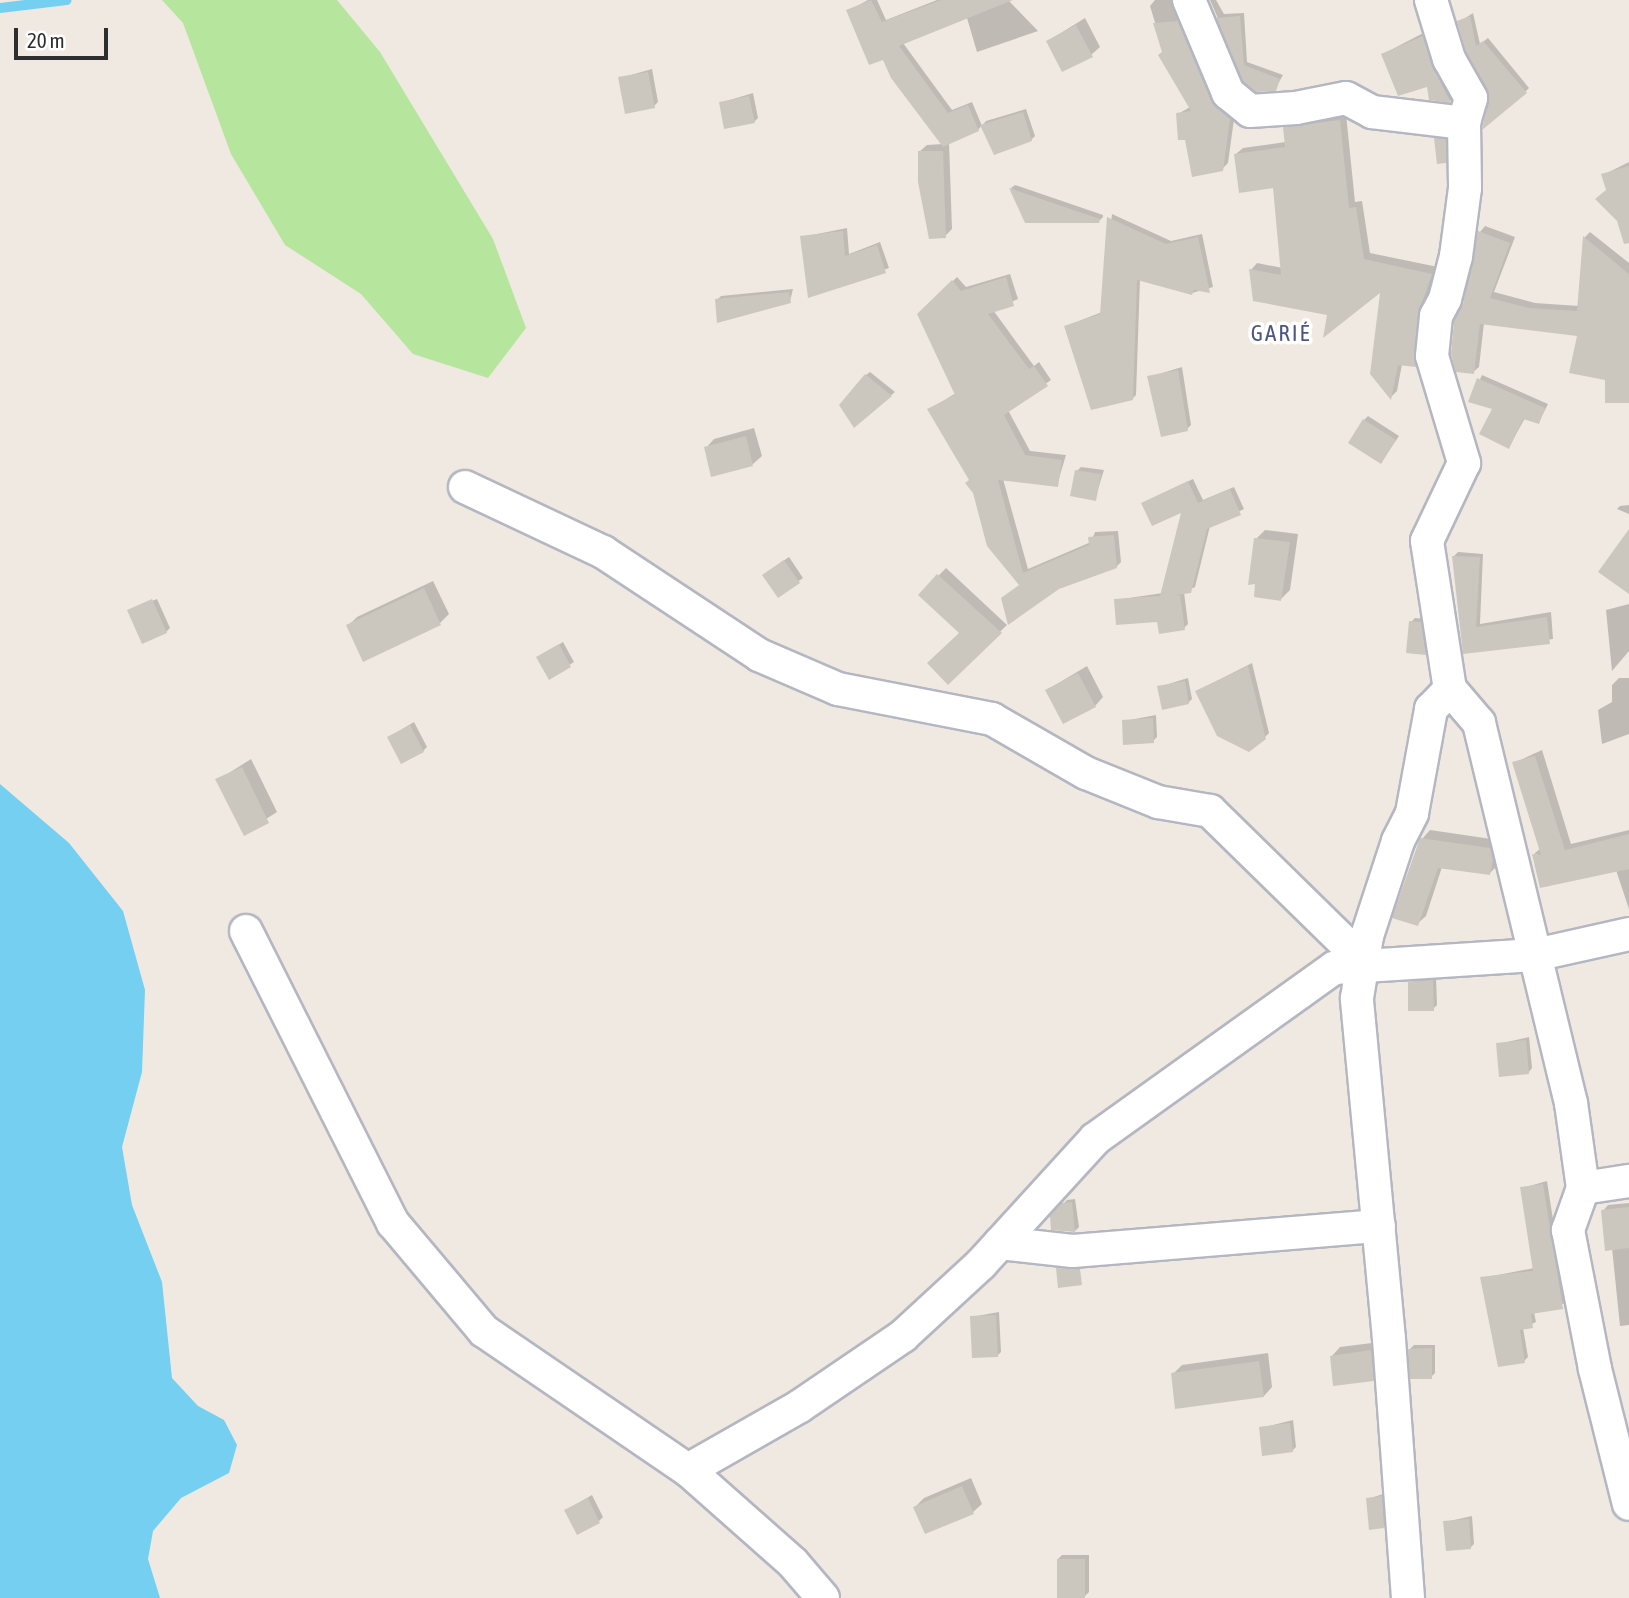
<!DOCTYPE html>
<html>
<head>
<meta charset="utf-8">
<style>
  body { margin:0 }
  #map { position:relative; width:1629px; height:1598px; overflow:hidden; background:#efe9e1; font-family:"Asap Condensed",sans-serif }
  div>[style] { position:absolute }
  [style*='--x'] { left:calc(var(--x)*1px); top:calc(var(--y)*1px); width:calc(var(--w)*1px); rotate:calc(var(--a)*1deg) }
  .green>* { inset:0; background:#b6e59e }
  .water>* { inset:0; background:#75cff0 }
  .shadow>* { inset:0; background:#0003 }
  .stream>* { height:10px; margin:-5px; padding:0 5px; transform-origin:5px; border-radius:5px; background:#75cff0 }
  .building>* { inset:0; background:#cbc7bf }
  .roads { filter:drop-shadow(2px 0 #b4b7c1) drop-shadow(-2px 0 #b4b7c1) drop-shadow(0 2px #b4b7c1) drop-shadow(0 -2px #b4b7c1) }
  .minor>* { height:32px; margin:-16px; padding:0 16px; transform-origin:16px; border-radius:16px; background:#fff }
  span { translate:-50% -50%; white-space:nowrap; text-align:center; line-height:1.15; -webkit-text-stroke:7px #fff; paint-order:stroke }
  .quarter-label { font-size:23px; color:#4d5680; letter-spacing:2px }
  .scale { position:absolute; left:14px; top:28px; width:94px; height:32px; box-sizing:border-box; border:4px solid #2e2e2e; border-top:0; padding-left:9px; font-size:21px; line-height:24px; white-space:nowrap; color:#2e2e2e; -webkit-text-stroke:5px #fff; paint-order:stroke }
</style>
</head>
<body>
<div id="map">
  <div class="green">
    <i style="clip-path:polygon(162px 0,337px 0,380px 52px,493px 239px,526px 328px,488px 378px,413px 354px,361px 294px,285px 245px,231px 154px,183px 23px)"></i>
  </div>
  <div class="water">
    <i style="clip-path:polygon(0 784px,69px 843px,123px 911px,145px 990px,142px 1072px,122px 1147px,132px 1205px,162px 1282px,172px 1378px,198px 1406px,224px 1420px,237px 1445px,229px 1473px,181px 1498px,153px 1531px,148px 1559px,160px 1598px,0 1598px)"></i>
  </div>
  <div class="shadow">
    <i style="clip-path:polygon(868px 0,877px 0,886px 20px,937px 0,1008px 0,1038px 31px,977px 52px,967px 18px,903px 43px,952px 110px,972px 102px,982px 126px,986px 121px,1026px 109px,1035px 136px,1031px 140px,982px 125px,978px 130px,949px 142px,952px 229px,945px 236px,919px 152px,927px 145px,943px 144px,848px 11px)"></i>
    <i style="clip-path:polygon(1155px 0,1179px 0,1235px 112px,1228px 163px,1222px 169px,1186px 138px,1178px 114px,1190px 107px,1164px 52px,1150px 6px)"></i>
    <i style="clip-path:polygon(1210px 0,1216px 0,1224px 14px,1244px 13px,1247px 62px,1283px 75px,1275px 89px,1245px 81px)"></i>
    <i style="clip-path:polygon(1473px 13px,1480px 44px,1488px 38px,1529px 88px,1525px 92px,1491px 95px,1459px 22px)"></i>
    <i style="clip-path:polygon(1085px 18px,1100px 47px,1091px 55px,1048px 41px)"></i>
    <i style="clip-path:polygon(1431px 29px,1458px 93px,1450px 101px,1383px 54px)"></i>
    <i style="clip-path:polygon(652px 69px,658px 102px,654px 106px,620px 78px)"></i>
    <i style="clip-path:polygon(753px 93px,758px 118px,754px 122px,720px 103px)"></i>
    <i style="clip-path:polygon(1346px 114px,1355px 202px,1362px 201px,1370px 253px,1438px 267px,1424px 306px,1422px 359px,1416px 365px,1402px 364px,1397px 391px,1391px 397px,1382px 289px,1329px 314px,1251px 270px,1257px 263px,1283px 268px,1275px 186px,1236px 154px,1243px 148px,1286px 142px,1285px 128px,1292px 121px)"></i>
    <i style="clip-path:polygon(1439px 135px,1449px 136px,1445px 161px,1436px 139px)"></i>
    <i style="clip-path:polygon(1629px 162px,1629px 199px,1603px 175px)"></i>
    <i style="clip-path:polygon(1015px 185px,1103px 215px,1103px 217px,1099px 221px,1027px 221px,1011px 188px)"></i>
    <i style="clip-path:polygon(1112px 214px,1171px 241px,1202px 234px,1213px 287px,1192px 293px,1140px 279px,1136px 395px,1132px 399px,1066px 326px,1102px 312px)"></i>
    <i style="clip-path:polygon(1485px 226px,1515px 237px,1494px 292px,1535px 303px,1579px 306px,1585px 237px,1590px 232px,1629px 263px,1629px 402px,1607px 379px,1579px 335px,1484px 323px,1479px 367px,1473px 372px,1464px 304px,1480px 232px)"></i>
    <i style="clip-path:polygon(847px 228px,849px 254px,880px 242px,889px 268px,809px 295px,802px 237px)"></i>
    <i style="clip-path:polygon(1010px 274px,1018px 299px,993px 310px,1034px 366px,1039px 362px,1051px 380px,1008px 410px,1030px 451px,1066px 455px,1057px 485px,1003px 479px,1028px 569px,1091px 542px,1095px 532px,1118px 531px,1121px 562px,1116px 567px,1021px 584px,971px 479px,930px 409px,956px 393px,919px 315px,957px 277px,966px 287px)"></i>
    <i style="clip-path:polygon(793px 289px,790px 301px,717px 300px,721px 296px)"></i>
    <i style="clip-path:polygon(1182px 367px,1191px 425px,1187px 429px,1149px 377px)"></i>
    <i style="clip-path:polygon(870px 372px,895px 392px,855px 425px,866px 375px)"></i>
    <i style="clip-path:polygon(1482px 375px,1548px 404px,1539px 422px,1525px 418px,1509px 447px,1495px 408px,1470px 401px)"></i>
    <i style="clip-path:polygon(1368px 416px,1399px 436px,1381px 462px,1364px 420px)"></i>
    <i style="clip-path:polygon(754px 428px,762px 456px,753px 464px,706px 448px,714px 439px)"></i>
    <i style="clip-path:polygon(1081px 467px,1104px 470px,1095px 499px,1077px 471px)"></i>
    <i style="clip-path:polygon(1193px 479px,1203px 500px,1234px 487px,1244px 509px,1210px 526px,1195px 587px,1184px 592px,1188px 624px,1184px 628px,1115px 600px,1163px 593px,1184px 510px,1143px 503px)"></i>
    <i style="clip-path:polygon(1629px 505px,1629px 514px,1617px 509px,1620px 506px)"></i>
    <i style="clip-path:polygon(1265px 530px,1298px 534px,1290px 590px,1281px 599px,1256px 539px)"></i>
    <i style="clip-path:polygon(1458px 552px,1483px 554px,1480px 624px,1551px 612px,1553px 639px,1465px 652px,1454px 556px)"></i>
    <i style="clip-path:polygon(789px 557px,803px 578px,779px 595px,773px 568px)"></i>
    <i style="clip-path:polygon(946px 568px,1007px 625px,948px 682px,961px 633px,920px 595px)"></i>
    <i style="clip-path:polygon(433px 581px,449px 614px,440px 623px,348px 626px,357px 617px)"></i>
    <i style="clip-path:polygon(157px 599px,170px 628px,166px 632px,129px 610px)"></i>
    <i style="clip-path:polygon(1629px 604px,1629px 651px,1612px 671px,1606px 610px)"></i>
    <i style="clip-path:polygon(1415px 618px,1425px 619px,1429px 650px,1426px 654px,1411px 622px)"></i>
    <i style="clip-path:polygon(563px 642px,574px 662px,550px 677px,539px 657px)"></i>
    <i style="clip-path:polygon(1252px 663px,1269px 733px,1265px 737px,1197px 691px)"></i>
    <i style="clip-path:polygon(1087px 666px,1103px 697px,1095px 706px,1047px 690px)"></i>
    <i style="clip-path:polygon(1188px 678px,1192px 699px,1188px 703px,1159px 687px)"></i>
    <i style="clip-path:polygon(1619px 678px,1629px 678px,1629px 734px,1602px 744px,1598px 710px,1612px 702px,1612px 685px)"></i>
    <i style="clip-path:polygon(1156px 715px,1157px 737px,1153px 741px,1124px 721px)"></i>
    <i style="clip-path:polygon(414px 722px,427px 747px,423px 751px,389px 737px)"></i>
    <i style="clip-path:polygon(1542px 750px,1571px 844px,1629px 830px,1629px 909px,1616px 870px,1534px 854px,1541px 848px,1514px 763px)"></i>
    <i style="clip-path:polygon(251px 759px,277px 812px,244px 833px,218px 780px)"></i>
    <i style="clip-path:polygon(1430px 830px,1498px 840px,1498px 865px,1490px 873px,1442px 867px,1426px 916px,1417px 924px,1422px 839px)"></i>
    <i style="clip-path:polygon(1436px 977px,1437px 1005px,1433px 1009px,1409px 982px)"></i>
    <i style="clip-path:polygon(1529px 1037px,1532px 1068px,1529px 1072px,1498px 1044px)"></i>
    <i style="clip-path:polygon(1547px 1181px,1566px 1303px,1534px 1312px,1536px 1322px,1523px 1328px,1528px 1357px,1524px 1361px,1482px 1278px,1534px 1268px,1522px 1188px)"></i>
    <i style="clip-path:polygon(1075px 1199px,1079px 1227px,1075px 1231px,1051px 1217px,1067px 1200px)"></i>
    <i style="clip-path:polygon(1629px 1203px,1629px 1325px,1620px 1326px,1612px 1248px,1603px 1211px,1608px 1205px)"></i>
    <i style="clip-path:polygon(999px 1312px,1001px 1352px,997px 1356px,971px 1317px)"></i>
    <i style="clip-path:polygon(1380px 1342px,1382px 1371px,1373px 1379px,1332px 1356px,1340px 1347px)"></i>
    <i style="clip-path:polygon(1414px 1345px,1435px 1345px,1435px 1373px,1431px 1377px,1410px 1349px)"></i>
    <i style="clip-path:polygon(1268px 1353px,1272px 1387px,1264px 1396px,1173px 1374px,1182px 1365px)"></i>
    <i style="clip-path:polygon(1293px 1420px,1296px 1447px,1292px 1451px,1261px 1428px)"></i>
    <i style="clip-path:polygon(971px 1478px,982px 1504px,973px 1512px,915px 1507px,924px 1498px)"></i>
    <i style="clip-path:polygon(1386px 1493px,1388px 1522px,1384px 1526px,1368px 1499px)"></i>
    <i style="clip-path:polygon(592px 1495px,603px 1517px,599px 1521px,566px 1510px)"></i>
    <i style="clip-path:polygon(1472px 1516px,1474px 1544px,1470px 1548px,1445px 1522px)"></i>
    <i style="clip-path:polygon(1062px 1555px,1089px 1555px,1089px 1592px,1085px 1596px,1058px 1559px)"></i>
  </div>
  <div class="stream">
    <i style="--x:0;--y:8;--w:67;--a:-6.8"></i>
  </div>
  <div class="building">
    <i style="clip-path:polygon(871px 0,882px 22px,941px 0,1013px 0,899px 46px,948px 113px,968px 105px,979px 131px,943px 147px,891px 78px,883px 60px,869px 65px,846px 10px)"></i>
    <i style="clip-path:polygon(1240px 16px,1244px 65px,1280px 79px,1276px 91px,1256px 92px,1243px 82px,1216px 18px)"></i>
    <i style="clip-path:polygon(1470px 16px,1476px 46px,1483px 41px,1527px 93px,1482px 130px,1489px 95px,1466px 52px,1457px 21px)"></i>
    <i style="clip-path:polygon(1178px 21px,1211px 100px,1230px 119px,1223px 171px,1192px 177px,1185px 140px,1178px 140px,1176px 113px,1191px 111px,1158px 55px,1162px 52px,1153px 23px)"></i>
    <i style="clip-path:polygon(1076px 25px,1093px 57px,1062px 72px,1046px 41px)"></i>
    <i style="clip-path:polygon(1423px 36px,1432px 65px,1451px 103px,1429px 100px,1427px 87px,1398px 96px,1381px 54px)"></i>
    <i style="clip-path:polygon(648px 72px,655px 108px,625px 114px,618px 77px)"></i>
    <i style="clip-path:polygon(749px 96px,755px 123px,724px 129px,719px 102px)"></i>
    <i style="clip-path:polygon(1023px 112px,1032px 141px,994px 155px,980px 125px)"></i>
    <i style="clip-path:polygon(1340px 120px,1349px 208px,1356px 207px,1364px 259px,1432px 274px,1418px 314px,1416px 367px,1398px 365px,1391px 400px,1370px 374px,1380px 293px,1323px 338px,1327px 315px,1253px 301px,1249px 269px,1281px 275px,1273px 188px,1239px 193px,1234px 154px,1285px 147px,1283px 127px)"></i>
    <i style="clip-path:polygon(1434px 138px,1446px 139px,1446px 163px,1437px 164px)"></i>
    <i style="clip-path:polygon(918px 151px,943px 151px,946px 238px,929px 239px,918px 182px)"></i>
    <i style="clip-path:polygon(1629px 166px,1629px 243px,1624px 244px,1617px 221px,1595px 199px,1606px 190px,1601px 174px)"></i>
    <i style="clip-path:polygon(1009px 188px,1100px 219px,1099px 223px,1025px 223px)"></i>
    <i style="clip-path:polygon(1107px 217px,1166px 244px,1198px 237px,1210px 293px,1194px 290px,1192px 295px,1137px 280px,1133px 400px,1091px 410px,1064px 326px,1100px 314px)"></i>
    <i style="clip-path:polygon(843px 231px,845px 256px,877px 245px,886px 273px,808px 298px,800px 236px)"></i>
    <i style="clip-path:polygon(1478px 231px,1510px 243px,1490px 298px,1529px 308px,1577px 311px,1583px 236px,1629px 274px,1629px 403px,1605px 403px,1605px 380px,1569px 373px,1577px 336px,1480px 324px,1474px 374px,1456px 372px,1451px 354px,1454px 321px,1463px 304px)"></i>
    <i style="clip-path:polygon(1006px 277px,1014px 306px,988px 314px,1029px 369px,1034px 366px,1048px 386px,1004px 415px,1025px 455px,1062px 460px,1058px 487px,998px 480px,1023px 573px,1089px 545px,1088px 537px,1114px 535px,1117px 568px,1059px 589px,1008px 625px,1001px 598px,1019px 585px,987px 546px,973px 493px,965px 483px,969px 480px,927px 409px,955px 395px,917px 314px,952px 280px,961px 291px)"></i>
    <i style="clip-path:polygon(789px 292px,791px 303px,717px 323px,715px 299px)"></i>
    <i style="clip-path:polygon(1178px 370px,1188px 431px,1161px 437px,1147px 376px)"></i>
    <i style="clip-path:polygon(865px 374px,892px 396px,854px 428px,839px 405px)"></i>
    <i style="clip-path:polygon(1477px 378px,1545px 408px,1539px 424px,1523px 419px,1509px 449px,1479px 434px,1492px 409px,1468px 402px)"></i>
    <i style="clip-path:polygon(1363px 419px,1396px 440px,1381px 464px,1348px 443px)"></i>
    <i style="clip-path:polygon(746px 436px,753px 466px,711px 477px,704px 447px)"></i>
    <i style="clip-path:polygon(1075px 470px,1101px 474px,1096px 501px,1070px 496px)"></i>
    <i style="clip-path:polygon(1188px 481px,1198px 503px,1230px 489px,1241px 515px,1207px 529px,1191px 593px,1175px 595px,1180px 595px,1185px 630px,1159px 634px,1157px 622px,1116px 625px,1114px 599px,1160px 596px,1181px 513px,1152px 526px,1141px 503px)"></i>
    <i style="clip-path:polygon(1629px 529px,1629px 594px,1598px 572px)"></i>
    <i style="clip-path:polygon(1254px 538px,1290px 542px,1281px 601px,1254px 597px,1255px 584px,1248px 585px)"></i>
    <i style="clip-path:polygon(1452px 556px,1480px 557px,1476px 627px,1547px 617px,1550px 644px,1463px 654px)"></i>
    <i style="clip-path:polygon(784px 560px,800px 583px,778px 598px,762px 575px)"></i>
    <i style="clip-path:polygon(937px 574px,1002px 633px,948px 685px,927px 663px,959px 633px,918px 595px)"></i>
    <i style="clip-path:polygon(424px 588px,441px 625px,363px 662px,346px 625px)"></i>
    <i style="clip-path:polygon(152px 599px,167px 633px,142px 644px,127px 610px)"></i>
    <i style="clip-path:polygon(1409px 621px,1421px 622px,1426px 655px,1406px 653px)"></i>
    <i style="clip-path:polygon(559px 644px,571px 667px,549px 680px,536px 657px)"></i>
    <i style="clip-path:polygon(1248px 666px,1266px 739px,1249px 752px,1217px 736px,1195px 691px)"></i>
    <i style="clip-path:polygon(1078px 673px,1096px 707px,1063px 724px,1045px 690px)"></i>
    <i style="clip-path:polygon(1185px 681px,1189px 704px,1162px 710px,1157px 686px)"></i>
    <i style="clip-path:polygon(1153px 718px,1154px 743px,1123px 745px,1122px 720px)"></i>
    <i style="clip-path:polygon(410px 725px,424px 752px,401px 764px,387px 737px)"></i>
    <i style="clip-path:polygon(1535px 756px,1565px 850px,1629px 834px,1629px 869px,1540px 888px,1532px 854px,1541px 855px,1512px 762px)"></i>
    <i style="clip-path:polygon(242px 767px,269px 823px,244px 836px,215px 779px)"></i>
    <i style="clip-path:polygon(1420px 838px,1490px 848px,1493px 858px,1490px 875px,1438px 868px,1418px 926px,1392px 918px)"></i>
    <i style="clip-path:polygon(1433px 980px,1434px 1011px,1408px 1011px,1408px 982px)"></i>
    <i style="clip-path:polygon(1526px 1040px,1529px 1074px,1499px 1077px,1496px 1043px)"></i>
    <i style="clip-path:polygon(1543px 1184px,1563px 1309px,1531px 1314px,1533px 1328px,1520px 1330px,1525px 1363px,1498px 1367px,1480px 1277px,1533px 1271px,1520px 1187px)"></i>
    <i style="clip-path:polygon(1072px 1202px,1075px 1232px,1051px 1230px,1050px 1216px,1061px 1203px)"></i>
    <i style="clip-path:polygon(1629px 1207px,1629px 1248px,1605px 1251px,1601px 1210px)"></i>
    <i style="clip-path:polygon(1056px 1268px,1080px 1269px,1082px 1285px,1058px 1288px)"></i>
    <i style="clip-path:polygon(996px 1315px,998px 1357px,972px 1358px,970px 1316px)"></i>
    <i style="clip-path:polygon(1432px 1348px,1432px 1379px,1410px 1379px,1408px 1349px)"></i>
    <i style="clip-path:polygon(1371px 1350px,1374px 1381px,1333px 1386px,1330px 1356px)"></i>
    <i style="clip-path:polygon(1259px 1361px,1264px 1397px,1175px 1409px,1171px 1373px)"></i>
    <i style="clip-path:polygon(1290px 1423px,1293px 1452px,1262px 1456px,1259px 1427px)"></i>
    <i style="clip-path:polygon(962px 1486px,974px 1514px,925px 1534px,913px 1507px)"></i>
    <i style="clip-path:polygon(1382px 1496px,1384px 1528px,1369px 1530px,1366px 1498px)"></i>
    <i style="clip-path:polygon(588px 1498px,600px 1523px,577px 1535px,564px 1510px)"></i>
    <i style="clip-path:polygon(1469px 1519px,1471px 1549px,1446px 1551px,1443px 1521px)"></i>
    <i style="clip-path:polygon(1057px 1559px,1085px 1559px,1085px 1598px,1057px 1598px)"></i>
  </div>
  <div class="roads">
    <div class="minor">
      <i style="--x:1189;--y:0;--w:101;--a:67.2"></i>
      <i style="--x:1228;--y:93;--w:28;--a:39"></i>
      <i style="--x:1250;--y:111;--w:46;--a:-3.7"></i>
      <i style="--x:1296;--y:108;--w:51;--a:-11.3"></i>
      <i style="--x:1346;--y:98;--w:30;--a:28"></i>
      <i style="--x:1372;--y:112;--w:93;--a:6.8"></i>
      <i style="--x:1431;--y:0;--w:62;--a:73"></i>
      <i style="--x:1449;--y:59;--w:45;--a:60.6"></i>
      <i style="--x:1471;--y:98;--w:26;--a:106"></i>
      <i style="--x:1464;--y:123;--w:65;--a:89.1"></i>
      <i style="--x:1465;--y:188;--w:69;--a:97.5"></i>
      <i style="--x:1456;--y:256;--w:44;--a:104.3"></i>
      <i style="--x:1445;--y:299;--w:19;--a:118"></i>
      <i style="--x:1436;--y:316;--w:40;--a:95.7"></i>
      <i style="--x:1432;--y:356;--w:112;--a:73.3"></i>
      <i style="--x:1464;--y:463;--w:86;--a:115.4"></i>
      <i style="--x:1427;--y:541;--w:150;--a:81.2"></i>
      <i style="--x:1450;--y:689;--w:45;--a:49.5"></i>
      <i style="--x:1479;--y:723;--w:391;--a:76.4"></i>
      <i style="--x:1571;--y:1103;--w:86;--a:82"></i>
      <i style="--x:1583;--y:1188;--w:45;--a:109.7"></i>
      <i style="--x:1568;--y:1230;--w:142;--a:79"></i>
      <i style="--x:1595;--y:1369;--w:139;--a:75.9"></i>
      <i style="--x:465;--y:487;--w:153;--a:25.2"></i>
      <i style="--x:603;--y:552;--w:187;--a:33.4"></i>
      <i style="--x:759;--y:655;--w:86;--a:23.3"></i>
      <i style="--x:838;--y:689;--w:157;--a:11"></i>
      <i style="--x:992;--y:719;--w:108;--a:29.9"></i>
      <i style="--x:1086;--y:773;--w:78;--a:21.9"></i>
      <i style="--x:1158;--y:802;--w:53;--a:9.8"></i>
      <i style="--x:1210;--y:811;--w:219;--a:44.4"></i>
      <i style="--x:246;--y:931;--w:327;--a:63.3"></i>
      <i style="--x:393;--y:1223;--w:141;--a:49.9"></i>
      <i style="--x:484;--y:1331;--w:247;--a:34.3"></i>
      <i style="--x:688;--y:1470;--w:140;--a:41.5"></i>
      <i style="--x:793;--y:1563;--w:46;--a:49.4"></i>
      <i style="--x:1583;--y:1188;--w:47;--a:-8.7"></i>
      <i style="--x:1000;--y:1243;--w:73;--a:6.3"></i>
      <i style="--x:1073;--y:1251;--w:307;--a:-4.7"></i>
      <i style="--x:688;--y:1470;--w:129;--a:-29.7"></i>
      <i style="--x:800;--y:1406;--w:125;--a:-34.2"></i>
      <i style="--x:903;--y:1336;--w:106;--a:-42.7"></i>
      <i style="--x:981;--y:1264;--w:169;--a:-47.6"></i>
      <i style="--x:1095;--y:1139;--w:294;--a:-35.6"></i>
      <i style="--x:1334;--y:968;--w:201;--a:-3.7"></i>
      <i style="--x:1535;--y:955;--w:96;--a:-12.6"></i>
      <i style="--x:1408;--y:1598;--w:260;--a:-94.2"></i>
      <i style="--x:1389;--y:1339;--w:342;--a:-95.4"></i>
      <i style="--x:1357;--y:998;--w:63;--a:-80.8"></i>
      <i style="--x:1367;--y:936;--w:100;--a:-71.9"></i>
      <i style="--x:1398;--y:841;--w:31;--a:-63"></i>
      <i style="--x:1412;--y:813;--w:106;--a:-79.6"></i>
      <i style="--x:1431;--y:709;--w:28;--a:-46"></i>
    </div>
  </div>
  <div class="quarter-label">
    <span style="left:1281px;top:333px">GARIÉ</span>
  </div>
  <div class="scale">20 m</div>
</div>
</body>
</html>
